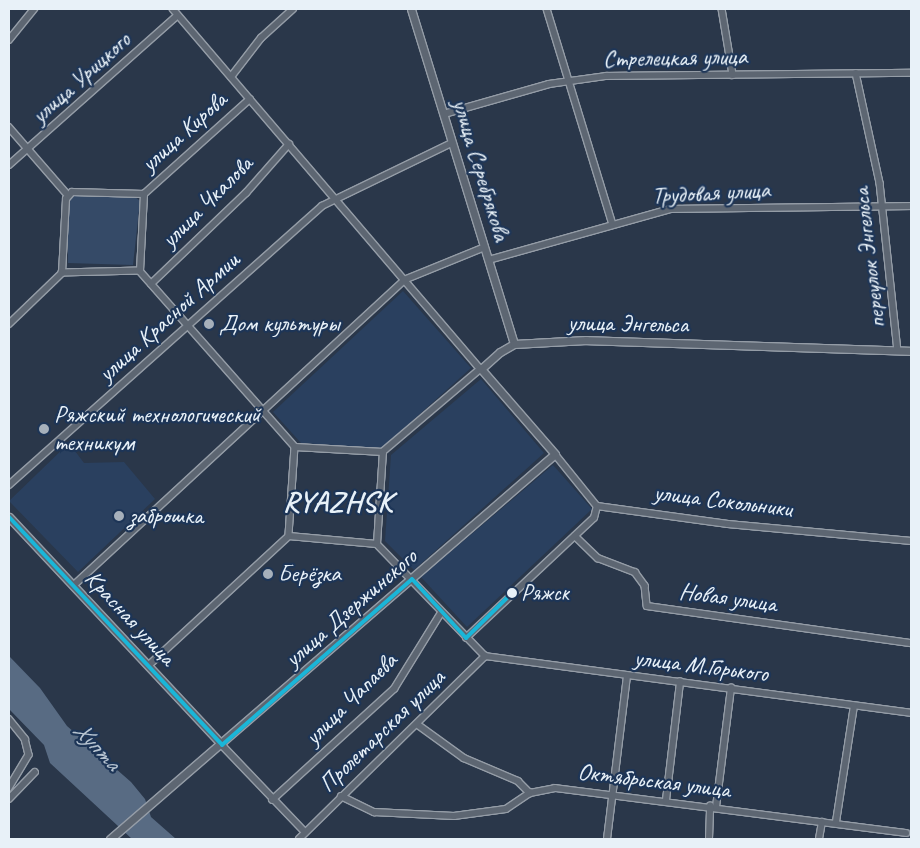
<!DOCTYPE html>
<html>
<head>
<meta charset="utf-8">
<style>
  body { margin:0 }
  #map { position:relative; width:920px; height:848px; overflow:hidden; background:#2a374a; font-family:Caveat,sans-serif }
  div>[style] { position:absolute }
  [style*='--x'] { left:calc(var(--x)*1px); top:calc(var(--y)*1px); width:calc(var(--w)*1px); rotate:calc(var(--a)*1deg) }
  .built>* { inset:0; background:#2a405f }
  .green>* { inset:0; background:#354a67 }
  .water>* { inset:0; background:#586b83 }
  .roads { filter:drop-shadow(1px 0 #959da7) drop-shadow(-1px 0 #959da7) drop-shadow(0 1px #959da7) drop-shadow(0 -1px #959da7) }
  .minor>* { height:5.5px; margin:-2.75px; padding:0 2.75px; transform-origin:2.75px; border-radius:2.75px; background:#5d6672 }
  .major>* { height:7px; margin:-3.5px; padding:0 3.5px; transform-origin:3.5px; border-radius:3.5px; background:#5d6672 }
  .bus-1>* { height:4px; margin:-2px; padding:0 2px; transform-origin:2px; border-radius:2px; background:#1ab6d8 }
  .dots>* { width:14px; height:14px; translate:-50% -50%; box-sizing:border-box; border:2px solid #1d3557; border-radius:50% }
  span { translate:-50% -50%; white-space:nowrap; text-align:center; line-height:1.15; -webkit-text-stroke:4.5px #1d3557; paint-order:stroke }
  .bus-label { font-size:23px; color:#e8f1f8 }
  .left { translate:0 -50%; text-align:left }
  .street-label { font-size:24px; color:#e8f1f8 }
  .poi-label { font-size:24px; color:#e8f1f8 }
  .water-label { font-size:25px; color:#b7c4d1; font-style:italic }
  .district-label { font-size:29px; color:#e8f1f8; font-weight:700; letter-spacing:1px }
  .frame { position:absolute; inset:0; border:10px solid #e8f1f8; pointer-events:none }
</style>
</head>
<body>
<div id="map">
  <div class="built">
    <i style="clip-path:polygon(403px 291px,471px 368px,382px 448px,301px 443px,273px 412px)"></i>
    <i style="clip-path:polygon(481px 379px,544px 453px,414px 570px,385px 541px,391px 455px)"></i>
    <i style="clip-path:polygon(69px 443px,84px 463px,124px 462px,155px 499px,78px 572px,9px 501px)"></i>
    <i style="clip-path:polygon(553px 465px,592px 509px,467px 627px,421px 577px)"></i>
  </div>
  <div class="green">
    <i style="clip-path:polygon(74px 195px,134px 196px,140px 201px,133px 265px,68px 263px,68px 200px)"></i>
  </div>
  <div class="water">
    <i style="clip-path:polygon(9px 656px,40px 688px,67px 726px,131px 782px,145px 799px,151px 817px,176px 839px,132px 839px,50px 763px,44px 745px,9px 709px)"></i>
  </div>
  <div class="roads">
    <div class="minor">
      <i style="--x:173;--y:9;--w:474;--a:49.5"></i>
      <i style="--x:481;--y:369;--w:128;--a:139.7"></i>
      <i style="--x:547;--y:9;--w:223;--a:73"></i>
      <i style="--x:722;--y:9;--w:67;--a:80.5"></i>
      <i style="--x:9;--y:40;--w:40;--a:-51"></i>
      <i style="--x:856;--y:73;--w:113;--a:77.7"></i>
      <i style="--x:880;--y:183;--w:169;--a:83.9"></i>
      <i style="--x:231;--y:77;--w:49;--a:-52.4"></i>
      <i style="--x:261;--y:38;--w:43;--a:-42.2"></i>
      <i style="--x:444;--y:114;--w:109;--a:-15.9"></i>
      <i style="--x:549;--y:84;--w:58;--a:-8"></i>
      <i style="--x:606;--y:76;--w:305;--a:-0.6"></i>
      <i style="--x:9;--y:127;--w:89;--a:49.1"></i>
      <i style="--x:9;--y:165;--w:225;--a:-41.6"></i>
      <i style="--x:144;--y:194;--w:142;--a:-41.9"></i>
      <i style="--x:489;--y:260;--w:188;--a:-15.7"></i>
      <i style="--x:670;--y:209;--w:241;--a:-0.7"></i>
      <i style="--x:140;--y:271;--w:235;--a:48.6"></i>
      <i style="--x:140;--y:271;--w:78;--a:178.5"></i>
      <i style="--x:62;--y:273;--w:74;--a:-86.9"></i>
      <i style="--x:66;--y:199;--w:9;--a:-49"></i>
      <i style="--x:72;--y:192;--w:72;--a:1.6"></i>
      <i style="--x:140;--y:271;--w:77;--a:-87"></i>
      <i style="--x:151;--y:284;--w:132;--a:-43.8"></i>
      <i style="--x:246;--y:193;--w:65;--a:-48.7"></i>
      <i style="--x:9;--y:324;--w:74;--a:-43.9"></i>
      <i style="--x:295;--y:447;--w:89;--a:93.9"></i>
      <i style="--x:289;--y:536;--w:88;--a:5.2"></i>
      <i style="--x:295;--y:447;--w:88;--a:3.3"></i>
      <i style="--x:555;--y:454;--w:67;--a:51.1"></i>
      <i style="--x:597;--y:506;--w:132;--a:7.8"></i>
      <i style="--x:728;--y:524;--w:184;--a:5.3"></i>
      <i style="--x:9;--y:485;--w:419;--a:-41.7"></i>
      <i style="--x:322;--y:206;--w:144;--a:-25.9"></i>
      <i style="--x:575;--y:536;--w:32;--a:44"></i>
      <i style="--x:598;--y:558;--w:40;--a:21"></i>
      <i style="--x:635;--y:572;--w:17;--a:54"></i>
      <i style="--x:645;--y:586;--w:20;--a:84"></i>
      <i style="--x:647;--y:606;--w:267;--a:8"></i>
      <i style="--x:377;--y:544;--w:156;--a:46"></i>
      <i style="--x:485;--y:656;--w:430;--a:7.6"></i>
      <i style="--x:377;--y:544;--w:92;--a:-86.3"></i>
      <i style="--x:74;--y:585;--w:449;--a:-42.7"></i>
      <i style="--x:404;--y:280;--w:87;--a:-22.2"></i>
      <i style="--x:466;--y:638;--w:175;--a:-43.2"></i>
      <i style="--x:594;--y:518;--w:12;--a:-76"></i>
      <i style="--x:149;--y:665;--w:190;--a:-42.7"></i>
      <i style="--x:9;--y:719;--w:26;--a:51"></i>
      <i style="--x:25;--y:739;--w:16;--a:76"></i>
      <i style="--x:29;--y:755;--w:39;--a:121"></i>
      <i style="--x:417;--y:724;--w:58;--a:35.9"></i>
      <i style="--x:464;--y:758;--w:59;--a:23.1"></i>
      <i style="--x:518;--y:781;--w:17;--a:45"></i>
      <i style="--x:222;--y:745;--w:120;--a:46.3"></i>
      <i style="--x:341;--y:796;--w:37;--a:26"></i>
      <i style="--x:374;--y:812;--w:80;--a:2.9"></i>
      <i style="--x:454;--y:816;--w:52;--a:-7.7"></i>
      <i style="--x:506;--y:809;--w:29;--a:-34"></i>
      <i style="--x:530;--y:793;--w:25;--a:-11"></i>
      <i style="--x:555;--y:788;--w:354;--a:7.3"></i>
      <i style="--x:9;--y:799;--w:37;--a:-46"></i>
      <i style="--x:272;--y:800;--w:165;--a:-42.3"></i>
      <i style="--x:394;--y:689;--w:89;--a:-58.3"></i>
      <i style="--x:666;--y:800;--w:119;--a:-83.2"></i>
      <i style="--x:716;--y:807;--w:120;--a:-82.8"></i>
      <i style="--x:836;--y:822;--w:117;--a:-81.2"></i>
      <i style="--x:299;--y:839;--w:261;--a:-44.5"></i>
      <i style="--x:607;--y:839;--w:164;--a:-83"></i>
      <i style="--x:709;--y:839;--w:33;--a:-88"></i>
      <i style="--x:819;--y:839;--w:17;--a:-80"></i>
    </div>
    <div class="major">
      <i style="--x:411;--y:9;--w:350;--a:72.9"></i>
      <i style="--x:9;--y:517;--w:312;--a:46.9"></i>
      <i style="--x:110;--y:839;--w:588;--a:-40.87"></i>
      <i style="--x:555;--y:454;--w:113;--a:-131"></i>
      <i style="--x:481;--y:369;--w:25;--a:-42"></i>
      <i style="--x:500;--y:352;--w:16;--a:-30"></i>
      <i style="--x:514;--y:344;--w:72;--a:-3.2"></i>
      <i style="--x:586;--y:340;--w:325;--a:1.9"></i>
    </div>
  </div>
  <div class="bus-1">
    <i style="--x:9;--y:517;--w:312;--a:46.9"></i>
    <i style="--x:412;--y:579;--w:80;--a:47.5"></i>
    <i style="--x:466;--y:638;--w:64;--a:-44.4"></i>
    <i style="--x:222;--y:745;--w:252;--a:-41.1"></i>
  </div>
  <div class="dots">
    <i style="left:209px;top:324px;background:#a6b0bb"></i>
    <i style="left:44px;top:429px;background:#a6b0bb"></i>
    <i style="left:119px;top:516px;background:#a6b0bb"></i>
    <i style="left:268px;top:574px;background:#a6b0bb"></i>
    <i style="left:512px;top:593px;background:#e8f1f8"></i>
  </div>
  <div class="bus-label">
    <span class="left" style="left:521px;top:593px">Ряжск</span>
  </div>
  <div class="street-label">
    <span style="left:675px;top:58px;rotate:-1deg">Стрелецкая улица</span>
    <span style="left:81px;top:78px;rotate:-42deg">улица Урицкого</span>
    <span style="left:184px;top:132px;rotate:-42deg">улица Кирова</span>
    <span style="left:481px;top:170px;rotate:73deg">улица Серебрякова</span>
    <span style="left:711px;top:193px;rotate:-3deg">Трудовая улица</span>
    <span style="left:207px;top:202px;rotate:-45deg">улица Чкалова</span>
    <span style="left:869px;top:258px;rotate:-97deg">переулок Энгельса</span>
    <span style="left:169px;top:317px;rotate:-42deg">улица Красной Армии</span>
    <span style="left:628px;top:324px;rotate:1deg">улица Энгельса</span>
    <span style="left:723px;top:501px;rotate:7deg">улица Сокольники</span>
    <span style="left:728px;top:598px;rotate:8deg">Новая улица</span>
    <span style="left:351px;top:608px;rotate:-41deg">улица Дзержинского</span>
    <span style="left:130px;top:618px;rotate:47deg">Красная улица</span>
    <span style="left:701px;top:666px;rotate:7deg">улица М.Горького</span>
    <span style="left:351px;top:699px;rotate:-45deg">улица Чапаева</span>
    <span style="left:382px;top:731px;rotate:-44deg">Пролетарская улица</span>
    <span style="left:654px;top:781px;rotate:7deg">Октябрьская улица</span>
  </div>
  <div class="poi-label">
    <span class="left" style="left:219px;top:324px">Дом культуры</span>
    <span class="left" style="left:54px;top:429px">Ряжский технологический<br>техникум</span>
    <span class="left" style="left:129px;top:516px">заброшка</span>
    <span class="left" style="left:278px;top:574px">Берёзка</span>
  </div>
  <div class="water-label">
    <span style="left:97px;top:746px;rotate:47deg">Хупта</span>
  </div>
  <div class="district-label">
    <span style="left:338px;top:502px">RYAZHSK</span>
  </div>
  <div class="frame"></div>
</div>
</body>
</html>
